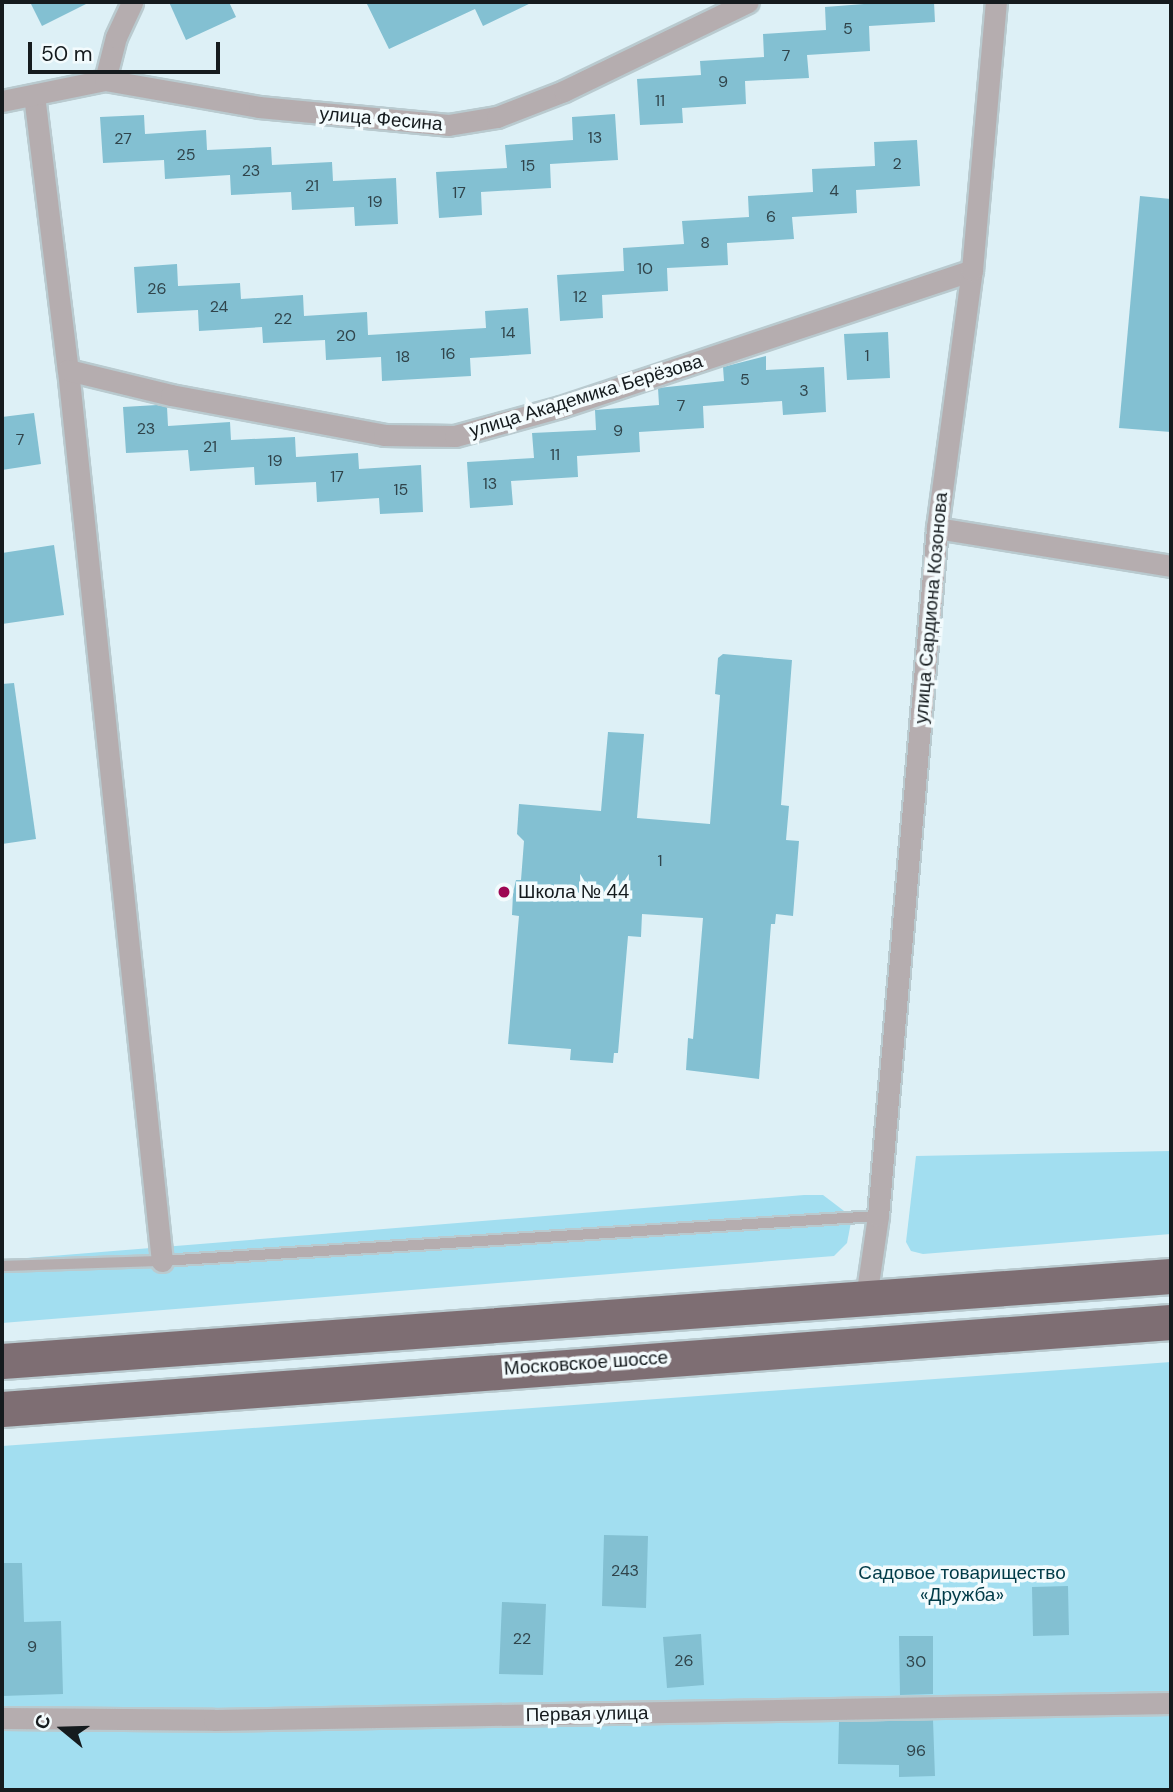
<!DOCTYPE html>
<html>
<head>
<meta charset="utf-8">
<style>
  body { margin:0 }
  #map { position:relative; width:1173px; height:1792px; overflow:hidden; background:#ddf0f6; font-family:"DM Sans",sans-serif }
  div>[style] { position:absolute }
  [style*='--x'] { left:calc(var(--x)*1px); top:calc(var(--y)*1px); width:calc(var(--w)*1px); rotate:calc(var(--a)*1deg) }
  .green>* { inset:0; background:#a2def0 }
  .building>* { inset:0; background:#83c0d2 }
  .roads { filter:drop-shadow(2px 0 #b9cacf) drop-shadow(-2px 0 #b9cacf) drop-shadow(0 2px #b9cacf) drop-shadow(0 -2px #b9cacf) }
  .service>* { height:10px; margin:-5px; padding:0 5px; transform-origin:5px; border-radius:5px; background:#b5adaf }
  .minor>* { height:21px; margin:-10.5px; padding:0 10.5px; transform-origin:10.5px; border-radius:10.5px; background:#b5adaf }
  .trunk>* { height:35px; margin:-17.5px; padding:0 17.5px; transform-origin:17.5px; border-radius:17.5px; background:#7e6e73 }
  .dots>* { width:19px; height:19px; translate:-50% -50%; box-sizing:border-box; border:4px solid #f3fbfd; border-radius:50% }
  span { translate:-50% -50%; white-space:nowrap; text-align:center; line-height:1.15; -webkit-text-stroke:7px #f3fbfd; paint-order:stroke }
  .number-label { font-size:16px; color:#30444b }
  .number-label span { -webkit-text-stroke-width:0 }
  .street-label { font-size:19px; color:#151b1e }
  .poi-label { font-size:19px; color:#151b1e }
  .left { translate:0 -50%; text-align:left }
  .park-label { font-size:19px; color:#013b48 }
  .frame { position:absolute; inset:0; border:4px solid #151b1e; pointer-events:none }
  .north { position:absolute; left:28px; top:1694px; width:70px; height:70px; -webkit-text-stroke:5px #f3fbfd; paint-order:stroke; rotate:289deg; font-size:19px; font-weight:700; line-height:28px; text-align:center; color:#151b1e }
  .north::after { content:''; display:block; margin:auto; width:24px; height:32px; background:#151b1e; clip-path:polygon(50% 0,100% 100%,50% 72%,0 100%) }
  .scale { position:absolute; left:28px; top:42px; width:192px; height:32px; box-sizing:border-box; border:4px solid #151b1e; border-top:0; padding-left:9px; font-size:21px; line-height:24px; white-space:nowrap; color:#151b1e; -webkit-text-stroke:5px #f3fbfd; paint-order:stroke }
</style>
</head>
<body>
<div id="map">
  <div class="green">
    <i style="clip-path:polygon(1171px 1151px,1171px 1234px,923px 1254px,911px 1251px,906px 1242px,916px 1156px)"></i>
    <i style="clip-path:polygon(804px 1195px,823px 1195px,852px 1217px,847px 1243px,834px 1256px,2px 1323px,2px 1260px)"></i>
    <i style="clip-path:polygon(1171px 1362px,1171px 1790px,2px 1790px,2px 1446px)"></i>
  </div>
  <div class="building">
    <i style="clip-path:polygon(30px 2px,90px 2px,42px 26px)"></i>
    <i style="clip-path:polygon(169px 2px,229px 2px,236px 17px,186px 40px)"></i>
    <i style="clip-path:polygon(366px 2px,533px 2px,483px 26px,475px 9px,389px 49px)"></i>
    <i style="clip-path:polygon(890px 2px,934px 2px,935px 22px,869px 26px,870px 51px,807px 55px,809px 78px,745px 81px,746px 104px,682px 108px,683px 123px,640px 125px,637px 79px,701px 75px,700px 61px,764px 57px,763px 34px,826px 30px,825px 7px)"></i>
    <i style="clip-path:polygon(615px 114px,618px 160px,550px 164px,551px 188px,481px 192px,482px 215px,439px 218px,436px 172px,507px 168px,505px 145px,573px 140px,572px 117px)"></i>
    <i style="clip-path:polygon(144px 115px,145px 134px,206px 130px,207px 150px,271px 147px,272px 165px,332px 162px,333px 181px,396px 178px,398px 224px,355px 226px,354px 207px,292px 210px,291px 192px,231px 195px,230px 175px,165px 179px,164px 160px,103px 163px,100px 117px)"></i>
    <i style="clip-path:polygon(917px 140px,920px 186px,856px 190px,857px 213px,792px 217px,794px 239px,727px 243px,728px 265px,667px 268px,668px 291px,602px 295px,603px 318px,560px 321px,557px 275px,624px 271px,623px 248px,684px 244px,682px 221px,749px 217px,748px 196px,813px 192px,812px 169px,875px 166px,874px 142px)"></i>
    <i style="clip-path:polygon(1140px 196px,1171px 199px,1171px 432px,1119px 428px)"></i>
    <i style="clip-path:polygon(177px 264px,178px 286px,240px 283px,241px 299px,303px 295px,304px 316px,367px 312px,368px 335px,486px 328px,485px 311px,528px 308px,531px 354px,470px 358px,471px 376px,382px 381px,381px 357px,326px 360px,325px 340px,263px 343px,262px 327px,199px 331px,198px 310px,137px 313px,134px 267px)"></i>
    <i style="clip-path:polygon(888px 332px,890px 378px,847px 380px,844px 334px)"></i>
    <i style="clip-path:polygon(766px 356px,766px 370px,824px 367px,826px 412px,783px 415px,782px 401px,703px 406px,704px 428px,639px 432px,640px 452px,577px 456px,578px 477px,511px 481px,513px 505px,470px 508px,467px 462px,534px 458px,532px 433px,596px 430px,595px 410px,659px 405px,658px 388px,724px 381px,723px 367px)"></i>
    <i style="clip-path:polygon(157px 405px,167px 407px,168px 426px,230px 422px,231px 440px,295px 437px,296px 457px,358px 453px,359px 469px,421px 465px,423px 512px,380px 514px,379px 498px,317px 502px,316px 482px,255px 485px,254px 467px,190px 471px,188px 450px,126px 453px,123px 407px)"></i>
    <i style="clip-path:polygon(34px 413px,41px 464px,2px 470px,2px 417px)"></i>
    <i style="clip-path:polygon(54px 545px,64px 615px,2px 624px,2px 553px)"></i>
    <i style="clip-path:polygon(723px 654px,792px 660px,781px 805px,789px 806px,786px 840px,799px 841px,793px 916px,776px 914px,775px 924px,771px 924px,759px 1079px,686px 1070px,688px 1038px,693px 1039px,703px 918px,642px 914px,641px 937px,628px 936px,618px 1053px,614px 1053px,613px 1063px,570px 1060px,571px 1049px,508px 1044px,519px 916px,512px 915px,513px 893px,516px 880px,521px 880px,524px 841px,517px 834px,519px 804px,601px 811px,608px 732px,644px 734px,637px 818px,710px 824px,720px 695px,715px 694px,718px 658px)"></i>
    <i style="clip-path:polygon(14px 683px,36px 839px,2px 844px,2px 684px)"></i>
    <i style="clip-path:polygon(604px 1535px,648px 1536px,646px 1608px,602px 1606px)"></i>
    <i style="clip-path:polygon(2px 1563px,22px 1563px,24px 1622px,61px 1621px,63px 1694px,2px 1696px)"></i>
    <i style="clip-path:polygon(1068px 1586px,1069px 1635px,1033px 1636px,1032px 1587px)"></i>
    <i style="clip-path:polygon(502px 1602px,546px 1604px,543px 1675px,499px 1674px)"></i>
    <i style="clip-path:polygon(701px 1634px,704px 1685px,667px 1688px,663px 1637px)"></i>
    <i style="clip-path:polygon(899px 1636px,933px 1636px,933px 1694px,900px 1695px)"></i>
    <i style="clip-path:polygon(933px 1720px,935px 1776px,899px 1777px,899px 1765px,838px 1764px,839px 1722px)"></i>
  </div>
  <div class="roads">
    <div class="service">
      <i style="--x:2;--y:1266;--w:160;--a:-1.8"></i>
      <i style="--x:162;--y:1261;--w:717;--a:-3.6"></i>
    </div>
    <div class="minor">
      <i style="--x:105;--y:80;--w:44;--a:-75.7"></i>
      <i style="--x:116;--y:37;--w:38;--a:-65"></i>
      <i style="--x:34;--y:95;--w:277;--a:83"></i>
      <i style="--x:68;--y:370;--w:896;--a:83.98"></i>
      <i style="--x:2;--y:101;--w:105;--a:-11.5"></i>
      <i style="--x:105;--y:80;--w:156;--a:9.9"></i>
      <i style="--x:259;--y:107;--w:190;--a:5.4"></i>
      <i style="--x:448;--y:125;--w:50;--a:-9.3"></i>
      <i style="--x:497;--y:117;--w:72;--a:-21.2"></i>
      <i style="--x:564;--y:91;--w:204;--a:-25.8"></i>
      <i style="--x:68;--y:370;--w:106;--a:13.6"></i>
      <i style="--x:171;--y:395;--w:217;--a:10.6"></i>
      <i style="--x:384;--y:435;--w:71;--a:0.8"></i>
      <i style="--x:455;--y:436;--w:110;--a:-15.3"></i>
      <i style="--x:561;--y:407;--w:433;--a:-18.4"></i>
      <i style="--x:937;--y:528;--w:237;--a:9.2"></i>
      <i style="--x:866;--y:1298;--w:83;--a:-81.7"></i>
      <i style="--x:878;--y:1216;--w:691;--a:-85.1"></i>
      <i style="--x:937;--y:528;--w:260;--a:-82.3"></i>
      <i style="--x:972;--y:270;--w:269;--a:-84.9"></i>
      <i style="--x:2;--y:1718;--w:212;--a:0.5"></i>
      <i style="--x:214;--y:1720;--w:957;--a:-1.02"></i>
    </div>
    <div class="trunk">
      <i style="--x:2;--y:1361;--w:1172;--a:-4.16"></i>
      <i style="--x:2;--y:1409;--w:1172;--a:-4.26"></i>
    </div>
  </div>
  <div class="dots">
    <i style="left:504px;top:892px;background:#9d0753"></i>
  </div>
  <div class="number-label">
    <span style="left:848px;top:29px">5</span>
    <span style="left:786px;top:56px">7</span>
    <span style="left:723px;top:82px">9</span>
    <span style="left:660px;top:101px">11</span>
    <span style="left:595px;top:138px">13</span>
    <span style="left:123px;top:139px">27</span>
    <span style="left:186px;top:155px">25</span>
    <span style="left:897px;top:164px">2</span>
    <span style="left:528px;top:166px">15</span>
    <span style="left:251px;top:171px">23</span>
    <span style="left:312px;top:186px">21</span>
    <span style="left:834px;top:191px">4</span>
    <span style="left:459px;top:193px">17</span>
    <span style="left:375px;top:202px">19</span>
    <span style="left:771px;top:217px">6</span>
    <span style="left:705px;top:243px">8</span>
    <span style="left:645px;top:269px">10</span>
    <span style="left:157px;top:289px">26</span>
    <span style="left:580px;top:297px">12</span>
    <span style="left:219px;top:307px">24</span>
    <span style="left:283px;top:319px">22</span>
    <span style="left:508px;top:333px">14</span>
    <span style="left:346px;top:336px">20</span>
    <span style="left:448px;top:354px">16</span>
    <span style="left:867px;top:356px">1</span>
    <span style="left:403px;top:357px">18</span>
    <span style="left:745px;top:380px">5</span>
    <span style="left:804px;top:391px">3</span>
    <span style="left:681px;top:406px">7</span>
    <span style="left:146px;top:429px">23</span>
    <span style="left:618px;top:431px">9</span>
    <span style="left:20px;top:440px">7</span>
    <span style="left:210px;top:447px">21</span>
    <span style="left:555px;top:455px">11</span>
    <span style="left:275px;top:461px">19</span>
    <span style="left:337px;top:477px">17</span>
    <span style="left:490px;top:484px">13</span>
    <span style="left:401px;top:490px">15</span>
    <span style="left:660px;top:861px">1</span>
    <span style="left:625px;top:1571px">243</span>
    <span style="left:522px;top:1639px">22</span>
    <span style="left:32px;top:1647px">9</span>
    <span style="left:684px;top:1661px">26</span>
    <span style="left:916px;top:1662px">30</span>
    <span style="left:916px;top:1751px">96</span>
  </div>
  <div class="street-label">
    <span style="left:381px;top:119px;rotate:5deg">улица Фесина</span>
    <span style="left:586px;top:396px;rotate:-17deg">улица Академика Берёзова</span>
    <span style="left:931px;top:608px;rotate:-85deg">улица Сардиона Козонова</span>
    <span style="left:586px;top:1363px;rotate:-4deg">Московское шоссе</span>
    <span style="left:587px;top:1714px;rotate:-1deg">Первая улица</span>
  </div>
  <div class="poi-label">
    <span class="left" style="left:518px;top:892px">Школа № 44</span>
  </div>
  <div class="park-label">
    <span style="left:962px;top:1584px">Садовое товарищество<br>«Дружба»</span>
  </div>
  <div class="frame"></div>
  <div class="north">С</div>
  <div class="scale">50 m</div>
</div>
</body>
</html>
